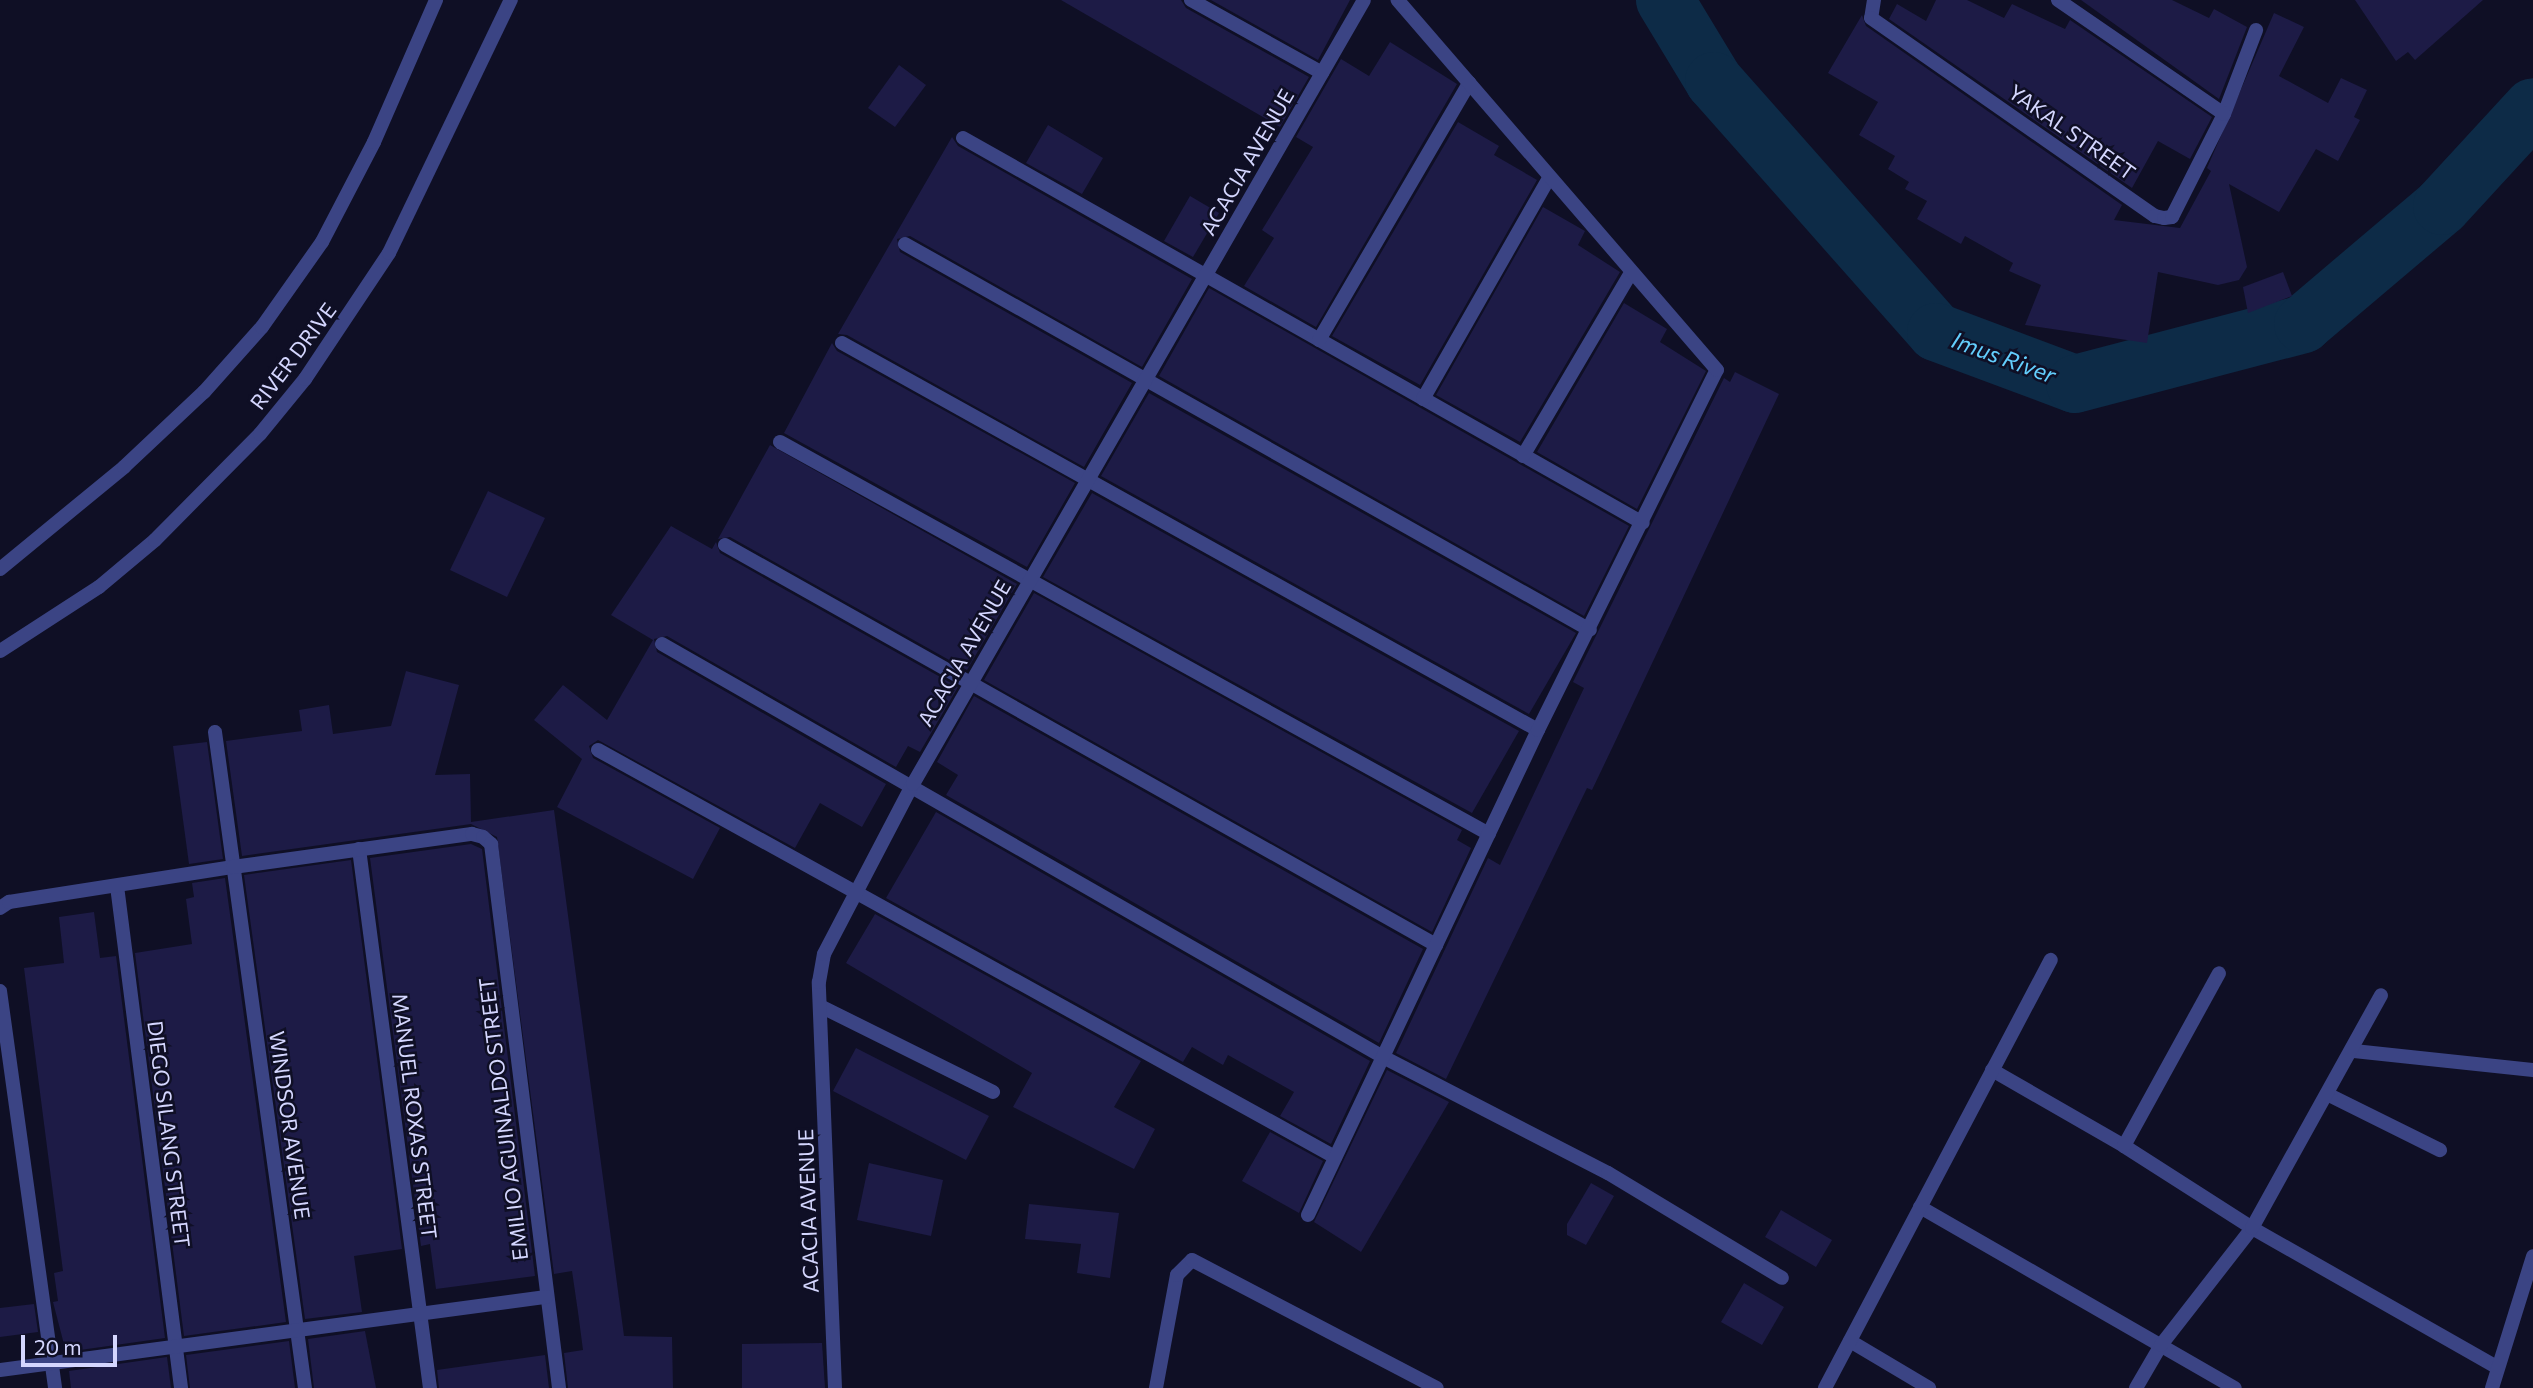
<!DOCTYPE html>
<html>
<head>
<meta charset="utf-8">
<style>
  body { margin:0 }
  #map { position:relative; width:2533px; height:1388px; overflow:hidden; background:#0f0f25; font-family:Commissioner,sans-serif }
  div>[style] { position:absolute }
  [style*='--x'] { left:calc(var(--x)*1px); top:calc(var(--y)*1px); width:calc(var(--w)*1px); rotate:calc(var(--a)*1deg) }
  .river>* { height:58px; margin:-29px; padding:0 29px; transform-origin:29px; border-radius:29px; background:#0d2b47 }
  .building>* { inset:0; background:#1d1b46 }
  .minor>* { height:14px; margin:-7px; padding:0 7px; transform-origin:7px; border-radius:7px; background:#3b4484 }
  .tertiary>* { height:14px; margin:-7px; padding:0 7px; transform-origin:7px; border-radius:7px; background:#3b4484 }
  span { translate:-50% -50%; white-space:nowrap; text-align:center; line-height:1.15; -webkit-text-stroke:5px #0f0f25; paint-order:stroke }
  .street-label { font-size:21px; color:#d4d6fe }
  .water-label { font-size:23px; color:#63cefd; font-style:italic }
  .scale { position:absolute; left:21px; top:1335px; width:96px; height:32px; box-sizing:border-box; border:4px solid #d4d6fe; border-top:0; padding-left:9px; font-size:21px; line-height:24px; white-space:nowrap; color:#d4d6fe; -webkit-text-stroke:5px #0f0f25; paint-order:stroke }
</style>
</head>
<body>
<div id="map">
  <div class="river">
    <i style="--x:1665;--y:0;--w:95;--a:58.8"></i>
    <i style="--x:1714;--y:81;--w:335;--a:48.5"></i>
    <i style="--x:1936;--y:332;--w:148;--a:20.5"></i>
    <i style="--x:2075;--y:384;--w:236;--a:-14.7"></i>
    <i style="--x:2303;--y:324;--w:182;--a:-40.3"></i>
    <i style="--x:2442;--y:206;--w:134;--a:-47.4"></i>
  </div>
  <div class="building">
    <i style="clip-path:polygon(1061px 0,1181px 0,1186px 8px,1309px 77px,1280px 127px)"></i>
    <i style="clip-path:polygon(1211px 0,1350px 0,1318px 60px)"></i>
    <i style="clip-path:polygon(1936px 0,1967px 0,2004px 18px,2012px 4px,2065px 29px,2070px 20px,2212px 117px,2190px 159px,2158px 141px,2132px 188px,1889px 19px,1897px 4px,1926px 21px)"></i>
    <i style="clip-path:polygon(2081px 0,2172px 0,2209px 18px,2214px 9px,2247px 27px,2219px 99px)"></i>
    <i style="clip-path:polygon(2355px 0,2483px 0,2415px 60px,2408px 52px,2396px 61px)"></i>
    <i style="clip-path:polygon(2274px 13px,2304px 27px,2279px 76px,2328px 103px,2341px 78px,2367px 90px,2354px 117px,2360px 120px,2338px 161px,2316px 149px,2279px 212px,2229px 184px,2247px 267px,2239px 280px,2218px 285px,2158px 272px,2147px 343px,2025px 325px,2041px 285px,2009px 271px,2013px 263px,1965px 236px,1961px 244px,1917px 219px,1927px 201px,1905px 189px,1909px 182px,1888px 169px,1895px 156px,1859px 135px,1878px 102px,1828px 73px,1862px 15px,1866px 26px,2122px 205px,2114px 220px,2180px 228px,2211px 171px,2207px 168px)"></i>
    <i style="clip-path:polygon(1390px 42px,1457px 84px,1316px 327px,1244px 286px,1274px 238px,1262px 230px,1313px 147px,1296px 137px,1341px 59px,1369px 76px)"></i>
    <i style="clip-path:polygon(899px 65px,926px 85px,895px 127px,868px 108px)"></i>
    <i style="clip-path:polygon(1458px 122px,1499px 146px,1494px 155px,1537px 180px,1420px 385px,1332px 336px)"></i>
    <i style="clip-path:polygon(1048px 125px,1103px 158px,1082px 194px,1026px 163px)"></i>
    <i style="clip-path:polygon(952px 137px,958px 146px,1192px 279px,1142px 367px,910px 236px,897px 239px,900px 252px,1132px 383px,1084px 467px,847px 335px,838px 334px)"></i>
    <i style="clip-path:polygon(1190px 196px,1219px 213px,1193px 257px,1164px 241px)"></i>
    <i style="clip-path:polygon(1543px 207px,1585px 231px,1578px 245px,1620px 272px,1520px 442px,1436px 395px)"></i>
    <i style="clip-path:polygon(2283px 272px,2292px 296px,2248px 313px,2243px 287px)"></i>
    <i style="clip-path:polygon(1209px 288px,1629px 526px,1584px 616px,1159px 376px)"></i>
    <i style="clip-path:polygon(1624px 303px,1667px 329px,1660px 342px,1706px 371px,1637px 509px,1537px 452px)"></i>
    <i style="clip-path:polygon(832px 343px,837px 351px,1075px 483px,1027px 567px,784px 433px)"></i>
    <i style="clip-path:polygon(1735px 372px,1779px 394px,1614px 744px,1592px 790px,1587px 788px,1446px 1079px,1396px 1053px,1488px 858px,1500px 865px,1584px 688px,1573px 682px,1724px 378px,1730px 382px)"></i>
    <i style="clip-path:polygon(1149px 393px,1576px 633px,1529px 714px,1101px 476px)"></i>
    <i style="clip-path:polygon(770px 445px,1017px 584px,967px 670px,730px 537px,718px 539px)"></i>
    <i style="clip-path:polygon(488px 491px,545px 518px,507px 597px,450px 570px)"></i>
    <i style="clip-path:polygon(1092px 493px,1519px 731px,1472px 813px,1043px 577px)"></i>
    <i style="clip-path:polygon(671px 526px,712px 549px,716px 542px,720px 553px,958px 687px,920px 752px,908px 746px,896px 767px,667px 636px,654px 639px,657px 652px,886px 784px,862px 827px,820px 803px,795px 848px,598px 740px,589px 746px,593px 758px,720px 828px,693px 879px,557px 807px,582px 759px,534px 720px,563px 685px,607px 720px,653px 640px,611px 615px)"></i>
    <i style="clip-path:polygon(1034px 593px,1462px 830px,1457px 840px,1471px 848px,1432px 932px,984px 680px)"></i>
    <i style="clip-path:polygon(406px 671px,459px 685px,435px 775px,470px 774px,471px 822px,554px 810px,624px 1336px,672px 1337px,673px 1388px,568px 1388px,564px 1353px,583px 1350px,578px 1312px,572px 1271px,554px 1274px,497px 837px,471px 824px,242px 856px,226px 741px,302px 731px,299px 710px,329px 705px,333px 734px,391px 726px)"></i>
    <i style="clip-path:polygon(974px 696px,1423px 949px,1379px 1043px,946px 795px,958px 775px,937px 762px)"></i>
    <i style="clip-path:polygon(207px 742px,223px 859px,189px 864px,173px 746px)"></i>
    <i style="clip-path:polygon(936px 812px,1370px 1061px,1331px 1144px,1280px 1116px,1294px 1092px,1228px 1055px,1223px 1065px,1192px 1047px,1183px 1062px,886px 898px)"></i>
    <i style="clip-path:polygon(471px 844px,482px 849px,535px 1276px,436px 1289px,430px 1244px,421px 1246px,370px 858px)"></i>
    <i style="clip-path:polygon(351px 860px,402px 1249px,354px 1256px,362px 1312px,305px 1319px,244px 875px)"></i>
    <i style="clip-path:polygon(225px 878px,286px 1322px,184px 1336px,135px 953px,192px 944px,186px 899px,194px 897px,192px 883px)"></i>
    <i style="clip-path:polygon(94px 912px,100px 958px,116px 956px,165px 1338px,66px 1352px,53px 1302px,58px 1301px,54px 1273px,63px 1271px,24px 968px,64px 963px,59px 917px)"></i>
    <i style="clip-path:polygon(875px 914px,1141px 1061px,1114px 1107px,1155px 1129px,1134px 1169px,1013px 1107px,1032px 1073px,846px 963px)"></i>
    <i style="clip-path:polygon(856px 1048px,989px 1116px,966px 1160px,833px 1091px)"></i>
    <i style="clip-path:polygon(1387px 1070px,1449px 1102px,1361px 1252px,1314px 1222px)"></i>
    <i style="clip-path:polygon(1270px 1132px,1323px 1161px,1299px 1213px,1242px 1181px)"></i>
    <i style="clip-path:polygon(869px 1163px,943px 1180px,931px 1236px,857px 1220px)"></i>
    <i style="clip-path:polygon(1591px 1183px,1614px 1196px,1586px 1245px,1567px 1235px,1567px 1224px)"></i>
    <i style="clip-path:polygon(1029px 1204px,1119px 1213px,1110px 1278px,1077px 1273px,1081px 1244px,1025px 1239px)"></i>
    <i style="clip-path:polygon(1781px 1210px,1832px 1240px,1816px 1267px,1765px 1237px)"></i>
    <i style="clip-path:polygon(1744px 1283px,1784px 1307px,1762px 1345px,1721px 1322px)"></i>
    <i style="clip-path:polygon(34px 1304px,38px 1332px,0 1337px,0 1308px)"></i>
    <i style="clip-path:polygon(365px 1331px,376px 1388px,314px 1388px,308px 1339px)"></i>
    <i style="clip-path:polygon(289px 1341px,295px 1388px,190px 1388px,186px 1355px)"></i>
    <i style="clip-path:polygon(822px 1343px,825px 1388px,742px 1388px,742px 1344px)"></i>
    <i style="clip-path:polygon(545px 1355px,549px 1388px,439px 1388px,437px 1370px)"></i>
    <i style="clip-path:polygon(167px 1357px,171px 1388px,71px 1388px,69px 1371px)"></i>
  </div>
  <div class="minor">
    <i style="--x:1191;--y:0;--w:150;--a:29.1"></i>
    <i style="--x:1874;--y:0;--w:18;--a:99"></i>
    <i style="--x:1871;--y:18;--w:346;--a:34.9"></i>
    <i style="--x:2155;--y:216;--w:9;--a:13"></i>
    <i style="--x:2164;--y:218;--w:8;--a:-7"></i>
    <i style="--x:2172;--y:217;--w:115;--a:-63.2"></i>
    <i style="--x:2224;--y:114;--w:90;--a:-69.1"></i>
    <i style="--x:2058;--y:0;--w:201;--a:34.5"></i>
    <i style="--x:963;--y:138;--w:781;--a:29.52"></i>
    <i style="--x:905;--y:244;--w:786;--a:29.4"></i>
    <i style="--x:1319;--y:340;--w:298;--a:-59.7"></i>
    <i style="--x:842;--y:343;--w:796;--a:29.08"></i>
    <i style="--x:1423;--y:399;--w:254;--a:-60.3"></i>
    <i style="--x:780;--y:442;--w:810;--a:28.94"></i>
    <i style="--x:1523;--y:456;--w:211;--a:-59.5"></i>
    <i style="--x:725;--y:545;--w:816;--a:29.36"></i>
    <i style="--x:662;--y:644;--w:831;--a:29.8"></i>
    <i style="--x:1383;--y:1057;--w:253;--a:27.3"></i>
    <i style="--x:1608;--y:1173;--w:203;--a:31.1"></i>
    <i style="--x:215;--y:732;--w:662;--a:82.19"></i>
    <i style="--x:598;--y:750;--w:842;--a:28.91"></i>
    <i style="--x:359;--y:849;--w:544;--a:82.5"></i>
    <i style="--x:117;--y:886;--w:506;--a:82.73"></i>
    <i style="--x:0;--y:908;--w:11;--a:-34"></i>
    <i style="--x:9;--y:902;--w:227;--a:-8.9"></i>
    <i style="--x:233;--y:867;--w:241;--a:-7.9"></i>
    <i style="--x:472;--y:834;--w:11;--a:15"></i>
    <i style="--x:483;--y:837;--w:11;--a:41"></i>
    <i style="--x:491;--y:844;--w:548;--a:82.87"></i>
    <i style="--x:0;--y:991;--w:401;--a:82.1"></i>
    <i style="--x:822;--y:1007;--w:191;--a:26.4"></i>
    <i style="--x:2354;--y:1051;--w:180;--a:6.1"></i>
    <i style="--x:1992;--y:1070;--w:152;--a:29.9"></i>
    <i style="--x:2124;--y:1146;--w:152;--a:32.6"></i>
    <i style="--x:2252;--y:1228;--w:282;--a:29.6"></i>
    <i style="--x:2329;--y:1095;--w:124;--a:26.4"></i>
    <i style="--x:2124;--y:1146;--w:197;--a:-61.2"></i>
    <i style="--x:1920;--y:1207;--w:363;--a:29.9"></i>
    <i style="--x:1308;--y:1215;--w:537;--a:-64.63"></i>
    <i style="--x:1538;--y:730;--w:402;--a:-63.6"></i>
    <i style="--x:1717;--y:370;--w:489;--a:-130.8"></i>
    <i style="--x:1850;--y:1341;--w:92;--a:30.7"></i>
    <i style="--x:0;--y:1370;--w:551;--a:-7.62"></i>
    <i style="--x:835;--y:1388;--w:406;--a:-92.3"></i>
    <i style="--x:819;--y:982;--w:28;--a:-80"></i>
    <i style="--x:824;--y:954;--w:192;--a:-62.4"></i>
    <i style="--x:913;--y:784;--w:904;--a:-60.09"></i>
    <i style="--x:1156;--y:1388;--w:115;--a:-79.5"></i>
    <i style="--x:1177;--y:1275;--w:21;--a:-45"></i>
    <i style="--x:1192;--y:1260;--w:276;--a:27.6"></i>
    <i style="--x:1825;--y:1388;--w:484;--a:-62.2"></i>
    <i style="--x:2136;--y:1388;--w:50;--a:-59.8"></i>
    <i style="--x:2161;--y:1345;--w:148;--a:-52.1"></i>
    <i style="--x:2252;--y:1228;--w:266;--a:-61"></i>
    <i style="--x:2492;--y:1388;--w:138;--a:-72.7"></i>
  </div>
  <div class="tertiary">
    <i style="--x:0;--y:569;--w:161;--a:-39.4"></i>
    <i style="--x:124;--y:467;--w:110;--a:-43.2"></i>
    <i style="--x:204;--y:392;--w:87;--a:-48.3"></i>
    <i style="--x:262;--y:327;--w:104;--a:-54.8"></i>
    <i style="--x:322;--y:242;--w:113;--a:-62.5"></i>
    <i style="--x:374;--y:142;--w:155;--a:-66.4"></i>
    <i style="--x:0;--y:651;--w:118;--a:-32.9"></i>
    <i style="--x:99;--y:587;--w:73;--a:-40"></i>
    <i style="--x:155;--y:540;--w:149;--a:-45.3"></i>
    <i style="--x:260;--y:434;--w:71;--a:-50.7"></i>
    <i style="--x:305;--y:379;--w:151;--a:-56.3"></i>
    <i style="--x:389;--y:253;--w:281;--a:-64.3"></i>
  </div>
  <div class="street-label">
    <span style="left:2072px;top:132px;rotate:35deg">YAKAL STREET</span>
    <span style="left:1247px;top:162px;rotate:-60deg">ACACIA AVENUE</span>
    <span style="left:293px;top:356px;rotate:-53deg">RIVER DRIVE</span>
    <span style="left:964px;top:653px;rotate:-60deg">ACACIA AVENUE</span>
    <span style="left:415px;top:1116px;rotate:83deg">MANUEL ROXAS STREET</span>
    <span style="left:503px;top:1119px;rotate:-97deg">EMILIO AGUINALDO STREET</span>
    <span style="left:290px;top:1125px;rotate:82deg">WINDSOR AVENUE</span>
    <span style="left:169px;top:1134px;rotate:83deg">DIEGO SILANG STREET</span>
    <span style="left:808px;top:1211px;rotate:-92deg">ACACIA AVENUE</span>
  </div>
  <div class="water-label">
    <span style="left:2004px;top:357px;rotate:20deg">Imus River</span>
  </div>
  <div class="scale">20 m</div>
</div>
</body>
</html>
